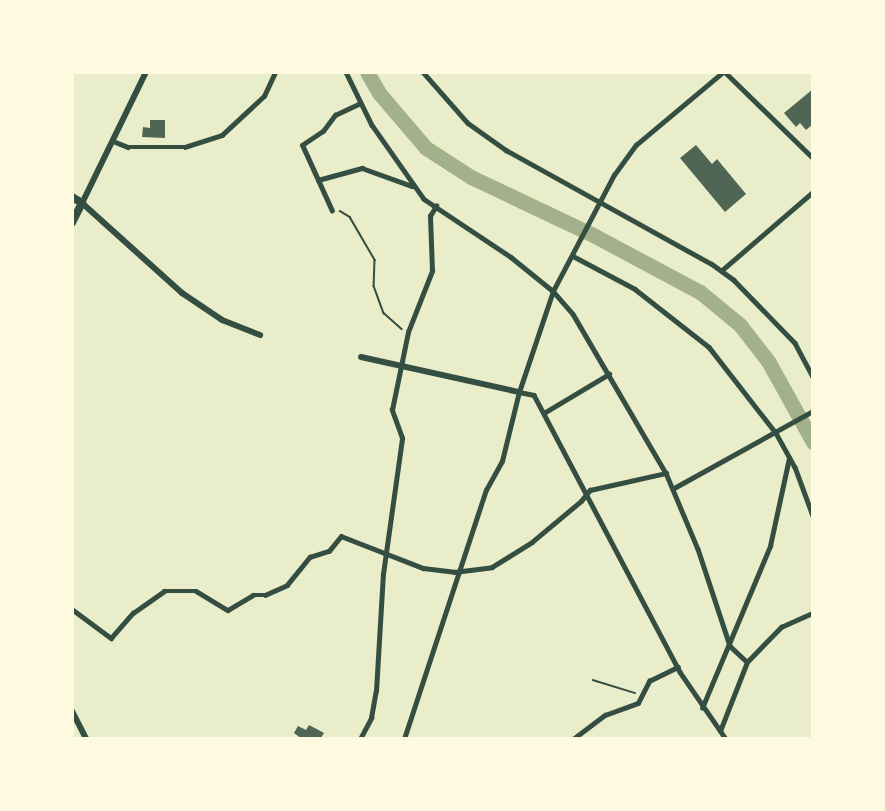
<!DOCTYPE html>
<html>
<head>
<meta charset="utf-8">
<style>
  body { margin:0 }
  #map { position:relative; width:885px; height:811px; overflow:hidden; background:#e9edc9; font-family:Signika,sans-serif }
  div>[style] { position:absolute }
  [style*='--x'] { left:calc(var(--x)*1px); top:calc(var(--y)*1px); width:calc(var(--w)*1px); rotate:calc(var(--a)*1deg) }
  .river>* { height:15px; margin:-7.5px; padding:0 7.5px; transform-origin:7.5px; border-radius:7.5px; background:#a3b18a }
  .building>* { inset:0; background:#4f6655 }
  .path>* { height:1.5px; margin:-0.75px; padding:0 0.75px; transform-origin:0.75px; border-radius:0.75px; background:#344e41 }
  .minor>* { height:4.5px; margin:-2.25px; padding:0 2.25px; transform-origin:2.25px; border-radius:2.25px; background:#344e41 }
  .tertiary>* { height:6px; margin:-3px; padding:0 3px; transform-origin:3px; border-radius:3px; background:#344e41 }
  .trunk>* { height:8px; margin:-4px; padding:0 4px; transform-origin:4px; border-radius:4px; background:#344e41 }
  span { translate:-50% -50%; white-space:nowrap; text-align:center; line-height:1.15; -webkit-text-stroke:4.5px #fefae0; paint-order:stroke }
  .frame { position:absolute; inset:0; border:74px solid #fefae0; pointer-events:none }
</style>
</head>
<body>
<div id="map">
  <div class="river">
    <i style="--x:367;--y:72;--w:24;--a:60"></i>
    <i style="--x:379;--y:93;--w:72;--a:49.5"></i>
    <i style="--x:426;--y:148;--w:54;--a:32.8"></i>
    <i style="--x:471;--y:177;--w:137;--a:25.4"></i>
    <i style="--x:595;--y:236;--w:119;--a:28.1"></i>
    <i style="--x:700;--y:292;--w:52;--a:39.5"></i>
    <i style="--x:740;--y:325;--w:46;--a:52.1"></i>
    <i style="--x:768;--y:361;--w:93;--a:60.9"></i>
  </div>
  <div class="building">
    <i style="clip-path:polygon(813px 89px,813px 124px,806px 130px,800px 123px,796px 127px,784px 113px)"></i>
    <i style="clip-path:polygon(150px 120px,165px 120px,165px 138px,142px 137px,143px 127px,150px 128px)"></i>
    <i style="clip-path:polygon(696px 145px,712px 164px,717px 159px,746px 194px,725px 212px,680px 158px)"></i>
    <i style="clip-path:polygon(309px 725px,324px 733px,321px 738px,302px 739px,294px 733px,298px 726px,306px 730px)"></i>
  </div>
  <div class="path">
    <i style="--x:340;--y:211;--w:12;--a:31"></i>
    <i style="--x:350;--y:217;--w:50;--a:59.8"></i>
    <i style="--x:375;--y:260;--w:26;--a:92"></i>
    <i style="--x:374;--y:286;--w:29;--a:70"></i>
    <i style="--x:384;--y:313;--w:24;--a:42"></i>
    <i style="--x:593;--y:680;--w:44;--a:17.2"></i>
  </div>
  <div class="minor">
    <i style="--x:346;--y:72;--w:59;--a:63.9"></i>
    <i style="--x:372;--y:125;--w:90;--a:54.9"></i>
    <i style="--x:424;--y:199;--w:105;--a:33.7"></i>
    <i style="--x:511;--y:257;--w:54;--a:39"></i>
    <i style="--x:553;--y:291;--w:30;--a:49"></i>
    <i style="--x:573;--y:314;--w:184;--a:59.7"></i>
    <i style="--x:666;--y:473;--w:82;--a:67.2"></i>
    <i style="--x:698;--y:549;--w:102;--a:71.7"></i>
    <i style="--x:730;--y:646;--w:23;--a:43"></i>
    <i style="--x:423;--y:72;--w:68;--a:48.6"></i>
    <i style="--x:468;--y:123;--w:47;--a:35.4"></i>
    <i style="--x:506;--y:150;--w:235;--a:29"></i>
    <i style="--x:712;--y:264;--w:27;--a:36"></i>
    <i style="--x:734;--y:280;--w:88;--a:45.9"></i>
    <i style="--x:795;--y:343;--w:38;--a:62"></i>
    <i style="--x:725;--y:72;--w:123;--a:44.3"></i>
    <i style="--x:113;--y:141;--w:16;--a:22"></i>
    <i style="--x:128;--y:147;--w:57;--a:0"></i>
    <i style="--x:185;--y:147;--w:39;--a:-18"></i>
    <i style="--x:222;--y:135;--w:57;--a:-42.9"></i>
    <i style="--x:264;--y:96;--w:26;--a:-65"></i>
    <i style="--x:318;--y:180;--w:46;--a:-15.3"></i>
    <i style="--x:362;--y:168;--w:53;--a:19.8"></i>
    <i style="--x:332;--y:211;--w:72;--a:-114.4"></i>
    <i style="--x:302;--y:145;--w:25;--a:-34"></i>
    <i style="--x:323;--y:131;--w:20;--a:-53"></i>
    <i style="--x:335;--y:115;--w:26;--a:-25"></i>
    <i style="--x:573;--y:256;--w:70;--a:28"></i>
    <i style="--x:635;--y:289;--w:94;--a:38.1"></i>
    <i style="--x:709;--y:347;--w:109;--a:52.1"></i>
    <i style="--x:776;--y:433;--w:39;--a:61"></i>
    <i style="--x:795;--y:467;--w:52;--a:69.8"></i>
    <i style="--x:721;--y:271;--w:121;--a:-40.7"></i>
    <i style="--x:519;--y:392;--w:15;--a:11"></i>
    <i style="--x:534;--y:395;--w:313;--a:62.2"></i>
    <i style="--x:680;--y:672;--w:81;--a:55.5"></i>
    <i style="--x:544;--y:413;--w:76;--a:-31"></i>
    <i style="--x:674;--y:488;--w:159;--a:-29"></i>
    <i style="--x:72;--y:609;--w:49;--a:36.6"></i>
    <i style="--x:111;--y:638;--w:33;--a:-49"></i>
    <i style="--x:133;--y:613;--w:38;--a:-35"></i>
    <i style="--x:164;--y:591;--w:32;--a:0"></i>
    <i style="--x:196;--y:591;--w:37;--a:31"></i>
    <i style="--x:228;--y:610;--w:29;--a:-31"></i>
    <i style="--x:253;--y:595;--w:12;--a:0"></i>
    <i style="--x:265;--y:595;--w:24;--a:-24"></i>
    <i style="--x:287;--y:585;--w:36;--a:-51"></i>
    <i style="--x:310;--y:557;--w:20;--a:-18"></i>
    <i style="--x:329;--y:551;--w:19;--a:-51"></i>
    <i style="--x:341;--y:536;--w:88;--a:21.3"></i>
    <i style="--x:423;--y:568;--w:31;--a:7"></i>
    <i style="--x:454;--y:572;--w:38;--a:-7"></i>
    <i style="--x:492;--y:567;--w:47;--a:-32"></i>
    <i style="--x:532;--y:542;--w:64;--a:-39.9"></i>
    <i style="--x:581;--y:501;--w:14;--a:-51"></i>
    <i style="--x:590;--y:490;--w:78;--a:-12.6"></i>
    <i style="--x:702;--y:708;--w:176;--a:-67.2"></i>
    <i style="--x:770;--y:546;--w:90;--a:-77.8"></i>
    <i style="--x:720;--y:731;--w:74;--a:-68.6"></i>
    <i style="--x:747;--y:662;--w:49;--a:-45.8"></i>
    <i style="--x:781;--y:627;--w:35;--a:-24"></i>
    <i style="--x:360;--y:739;--w:24;--a:-62"></i>
    <i style="--x:371;--y:718;--w:27;--a:-80"></i>
    <i style="--x:376;--y:691;--w:117;--a:-86.6"></i>
    <i style="--x:383;--y:574;--w:137;--a:-82"></i>
    <i style="--x:402;--y:438;--w:30;--a:-110"></i>
    <i style="--x:392;--y:410;--w:80;--a:-78.4"></i>
    <i style="--x:408;--y:332;--w:66;--a:-68.5"></i>
    <i style="--x:432;--y:271;--w:55;--a:-92.1"></i>
    <i style="--x:430;--y:216;--w:12;--a:-59"></i>
    <i style="--x:404;--y:739;--w:262;--a:-71.8"></i>
    <i style="--x:486;--y:490;--w:33;--a:-61"></i>
    <i style="--x:502;--y:461;--w:71;--a:-76.2"></i>
    <i style="--x:519;--y:392;--w:107;--a:-71.4"></i>
    <i style="--x:553;--y:291;--w:131;--a:-62.3"></i>
    <i style="--x:614;--y:175;--w:37;--a:-54"></i>
    <i style="--x:636;--y:145;--w:114;--a:-40"></i>
    <i style="--x:573;--y:739;--w:40;--a:-37"></i>
    <i style="--x:605;--y:715;--w:35;--a:-20"></i>
    <i style="--x:638;--y:703;--w:25;--a:-63"></i>
    <i style="--x:649;--y:681;--w:32;--a:-26"></i>
  </div>
  <div class="tertiary">
    <i style="--x:146;--y:72;--w:146;--a:116"></i>
    <i style="--x:82;--y:203;--w:135;--a:42"></i>
    <i style="--x:182;--y:293;--w:48;--a:34"></i>
    <i style="--x:222;--y:320;--w:41;--a:21.5"></i>
    <i style="--x:361;--y:357;--w:162;--a:12.5"></i>
    <i style="--x:72;--y:711;--w:31;--a:63"></i>
  </div>
  <div class="trunk">
    <i style="--x:72;--y:197;--w:12;--a:31"></i>
    <i style="--x:82;--y:203;--w:22;--a:117"></i>
  </div>
  <div class="frame"></div>
</div>
</body>
</html>
